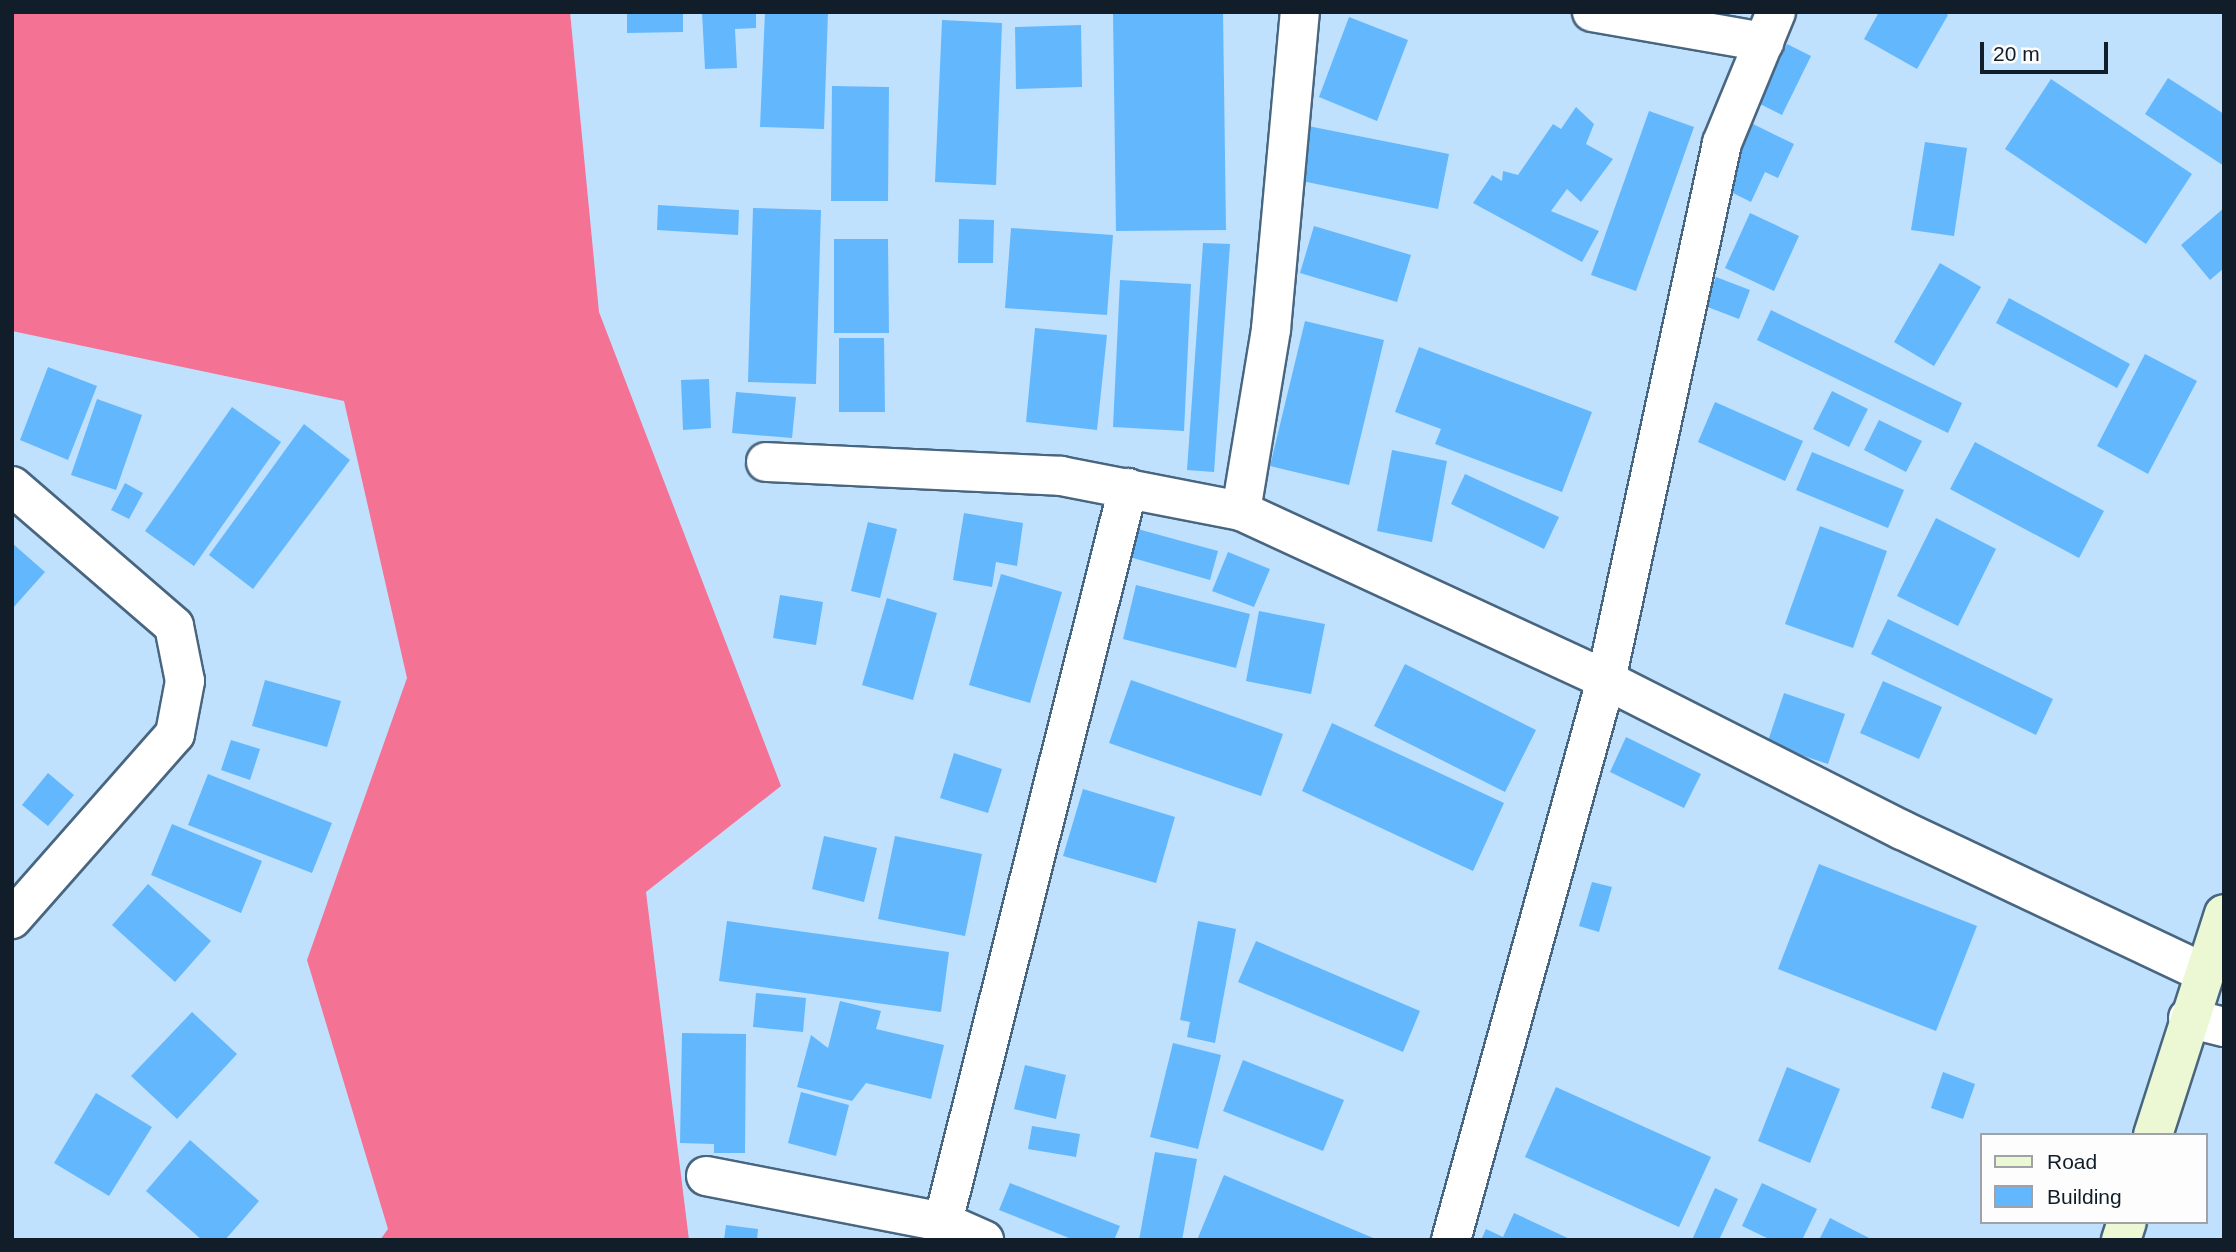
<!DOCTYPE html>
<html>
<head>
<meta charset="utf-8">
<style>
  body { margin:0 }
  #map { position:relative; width:2236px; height:1252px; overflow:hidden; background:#c0e1fe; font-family:Helvetica,sans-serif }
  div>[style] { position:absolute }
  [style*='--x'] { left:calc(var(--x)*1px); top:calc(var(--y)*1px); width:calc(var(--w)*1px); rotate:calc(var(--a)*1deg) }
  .forest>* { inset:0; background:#f47294 }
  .building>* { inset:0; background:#63b7fc }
  .roads { filter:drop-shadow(2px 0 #496680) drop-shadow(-2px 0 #496680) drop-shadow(0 2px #496680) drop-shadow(0 -2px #496680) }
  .street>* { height:38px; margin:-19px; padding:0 19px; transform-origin:19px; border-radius:19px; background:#fff }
  .secondary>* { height:38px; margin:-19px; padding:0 19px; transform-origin:19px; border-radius:19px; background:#ebf8d3 }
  span { translate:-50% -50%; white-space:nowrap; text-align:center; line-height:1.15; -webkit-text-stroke:5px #fdfdfd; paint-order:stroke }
  .frame { position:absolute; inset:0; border:14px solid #111d28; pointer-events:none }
  .legend { position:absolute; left:1980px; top:1133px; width:228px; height:91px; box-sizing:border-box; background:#fdfdfd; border:2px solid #9fa3a8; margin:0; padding:9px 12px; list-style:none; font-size:21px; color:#111d28 }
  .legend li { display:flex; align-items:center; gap:14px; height:35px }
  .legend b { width:35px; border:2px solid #9fa3a8 }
  .scale { position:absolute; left:1980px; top:42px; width:128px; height:32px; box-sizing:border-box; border:4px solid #111d28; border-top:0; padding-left:9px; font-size:21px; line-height:24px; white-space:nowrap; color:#111d28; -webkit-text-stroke:5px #fdfdfd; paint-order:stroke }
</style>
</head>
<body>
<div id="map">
  <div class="forest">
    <i style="clip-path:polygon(12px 12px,570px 12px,599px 312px,781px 786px,646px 892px,689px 1240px,380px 1240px,388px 1229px,307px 960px,407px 678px,344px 401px,12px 331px)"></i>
  </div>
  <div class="building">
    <i style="clip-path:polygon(627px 12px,683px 12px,683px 32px,627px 33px)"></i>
    <i style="clip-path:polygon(702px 12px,756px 12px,756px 28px,735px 29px,737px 68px,705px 69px)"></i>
    <i style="clip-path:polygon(765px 12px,828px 12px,824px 129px,760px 127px)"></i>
    <i style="clip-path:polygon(1113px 12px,1223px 12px,1226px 230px,1116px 231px)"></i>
    <i style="clip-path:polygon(1879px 12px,1944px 12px,1948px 15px,1917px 69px,1864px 39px)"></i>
    <i style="clip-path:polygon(1349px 17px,1408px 40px,1377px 121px,1319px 97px)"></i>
    <i style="clip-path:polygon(942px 20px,1002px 23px,996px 185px,935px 182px)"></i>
    <i style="clip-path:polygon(1081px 25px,1082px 87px,1016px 89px,1015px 27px)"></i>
    <i style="clip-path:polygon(1787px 44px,1811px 56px,1782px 115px,1758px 103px)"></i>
    <i style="clip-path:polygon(2168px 78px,2224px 114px,2224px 166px,2145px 114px)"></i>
    <i style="clip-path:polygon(2051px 79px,2192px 174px,2146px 244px,2005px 149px)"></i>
    <i style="clip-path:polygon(832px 86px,889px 87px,888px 201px,831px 201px)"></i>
    <i style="clip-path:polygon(1576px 107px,1594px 124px,1586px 144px,1613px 159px,1581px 202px,1567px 189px,1551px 211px,1599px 231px,1582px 262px,1473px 203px,1492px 175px,1502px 181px,1503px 171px,1518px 175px,1553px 124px,1561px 129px)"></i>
    <i style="clip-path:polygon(1649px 111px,1694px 127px,1636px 291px,1591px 275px)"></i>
    <i style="clip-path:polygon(1751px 123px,1794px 144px,1778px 178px,1765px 172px,1751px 202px,1721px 187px)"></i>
    <i style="clip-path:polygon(1308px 126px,1449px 154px,1438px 209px,1297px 180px)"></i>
    <i style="clip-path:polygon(1925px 142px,1967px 148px,1954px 236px,1911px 230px)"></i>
    <i style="clip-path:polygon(658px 205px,739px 210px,738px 235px,657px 230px)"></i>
    <i style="clip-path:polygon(753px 208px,821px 210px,816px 384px,748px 382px)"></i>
    <i style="clip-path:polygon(2224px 208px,2224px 268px,2210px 280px,2181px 245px)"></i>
    <i style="clip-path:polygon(1750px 213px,1799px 236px,1774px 291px,1725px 268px)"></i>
    <i style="clip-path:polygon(959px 219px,994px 220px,993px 263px,958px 263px)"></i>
    <i style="clip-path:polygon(1314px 226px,1411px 255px,1397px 302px,1300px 273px)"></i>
    <i style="clip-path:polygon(1011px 228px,1113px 235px,1107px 315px,1005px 308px)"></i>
    <i style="clip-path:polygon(834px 239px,888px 239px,889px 333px,834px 333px)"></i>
    <i style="clip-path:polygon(1203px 243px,1230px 244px,1214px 472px,1187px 470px)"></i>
    <i style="clip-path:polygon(1940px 263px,1981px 287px,1934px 366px,1894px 342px)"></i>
    <i style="clip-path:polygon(1716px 277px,1750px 290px,1739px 319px,1705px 306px)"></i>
    <i style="clip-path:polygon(1120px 280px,1191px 284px,1184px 431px,1113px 427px)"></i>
    <i style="clip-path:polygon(2009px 298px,2130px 364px,2117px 388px,1996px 323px)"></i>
    <i style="clip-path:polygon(1771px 310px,1962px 403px,1948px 433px,1757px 340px)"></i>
    <i style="clip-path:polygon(1305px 321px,1384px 340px,1349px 485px,1270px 466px)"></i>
    <i style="clip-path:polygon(1035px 328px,1107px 335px,1097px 430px,1026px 422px)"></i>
    <i style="clip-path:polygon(839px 338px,884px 338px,885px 412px,839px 412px)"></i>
    <i style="clip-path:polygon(1419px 347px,1592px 412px,1562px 492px,1435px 444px,1441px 429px,1395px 412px)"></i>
    <i style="clip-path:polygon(2145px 354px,2197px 381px,2148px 474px,2097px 446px)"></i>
    <i style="clip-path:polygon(48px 367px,97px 386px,68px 460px,20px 440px)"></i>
    <i style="clip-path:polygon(709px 379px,711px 428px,683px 430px,681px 380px)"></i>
    <i style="clip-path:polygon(1832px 391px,1868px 409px,1849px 447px,1813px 429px)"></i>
    <i style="clip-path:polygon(736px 392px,796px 397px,792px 438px,732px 433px)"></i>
    <i style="clip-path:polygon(97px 399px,142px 415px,116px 490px,71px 475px)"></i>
    <i style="clip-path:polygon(1715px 402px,1803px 441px,1785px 481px,1698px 442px)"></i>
    <i style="clip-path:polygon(232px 407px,281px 442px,194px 566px,145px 531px)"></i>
    <i style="clip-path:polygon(1879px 420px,1922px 441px,1906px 472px,1864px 450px)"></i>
    <i style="clip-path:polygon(304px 424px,350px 460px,253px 589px,209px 555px)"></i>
    <i style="clip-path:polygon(1975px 442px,2104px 511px,2079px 558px,1950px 489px)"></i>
    <i style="clip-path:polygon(1392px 450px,1447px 461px,1432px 542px,1377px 531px)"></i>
    <i style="clip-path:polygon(1812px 452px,1904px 490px,1888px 528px,1796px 490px)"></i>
    <i style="clip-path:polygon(1465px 474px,1559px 517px,1544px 549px,1451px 504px)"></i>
    <i style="clip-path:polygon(125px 483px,143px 493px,129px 519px,111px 510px)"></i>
    <i style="clip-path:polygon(964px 513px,1023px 523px,1017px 566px,996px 562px,992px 587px,953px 580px)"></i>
    <i style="clip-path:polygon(1936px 518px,1996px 549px,1958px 626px,1897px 596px)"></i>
    <i style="clip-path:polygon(868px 522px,897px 529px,880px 598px,851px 591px)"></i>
    <i style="clip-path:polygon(1820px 526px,1887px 551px,1853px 648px,1785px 624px)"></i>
    <i style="clip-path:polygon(1134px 528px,1218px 551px,1210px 580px,1126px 556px)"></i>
    <i style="clip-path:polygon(12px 543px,45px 572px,12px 609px)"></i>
    <i style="clip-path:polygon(1228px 552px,1270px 569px,1254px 607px,1212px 591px)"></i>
    <i style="clip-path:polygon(1001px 574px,1062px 592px,1030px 703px,969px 685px)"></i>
    <i style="clip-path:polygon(1136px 585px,1250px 614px,1236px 668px,1123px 639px)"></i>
    <i style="clip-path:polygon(780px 595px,823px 602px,816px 645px,773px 638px)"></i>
    <i style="clip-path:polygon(887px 598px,937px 613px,913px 700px,862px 685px)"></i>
    <i style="clip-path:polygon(1259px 611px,1325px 624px,1311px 694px,1246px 681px)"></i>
    <i style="clip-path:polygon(1888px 619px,2053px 699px,2036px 735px,1871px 654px)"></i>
    <i style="clip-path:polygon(1405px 664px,1536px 730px,1505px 792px,1374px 726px)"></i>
    <i style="clip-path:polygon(265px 680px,341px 701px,327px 747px,252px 726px)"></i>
    <i style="clip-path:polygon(1131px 680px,1283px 734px,1261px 796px,1109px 743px)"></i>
    <i style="clip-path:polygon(1883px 681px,1942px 707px,1919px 759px,1860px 733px)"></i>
    <i style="clip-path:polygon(1784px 693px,1845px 714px,1828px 764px,1767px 744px)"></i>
    <i style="clip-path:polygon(1332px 723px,1504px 803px,1473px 871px,1302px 791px)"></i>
    <i style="clip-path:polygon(1626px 737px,1701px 774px,1684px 808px,1610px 772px)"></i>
    <i style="clip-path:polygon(231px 740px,260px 749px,250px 780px,221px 770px)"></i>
    <i style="clip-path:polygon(954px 753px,1002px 769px,988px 813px,940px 798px)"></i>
    <i style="clip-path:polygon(48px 773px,74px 795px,48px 826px,22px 805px)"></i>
    <i style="clip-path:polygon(208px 774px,332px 823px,312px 873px,188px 825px)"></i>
    <i style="clip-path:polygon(1083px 789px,1175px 817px,1156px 883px,1063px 856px)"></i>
    <i style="clip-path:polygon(172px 824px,262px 861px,241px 913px,151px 875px)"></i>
    <i style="clip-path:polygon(824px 836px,877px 848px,864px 902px,812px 889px)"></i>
    <i style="clip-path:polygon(895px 836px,982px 854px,965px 936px,878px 919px)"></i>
    <i style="clip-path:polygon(1819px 864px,1977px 926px,1936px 1031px,1778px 969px)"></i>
    <i style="clip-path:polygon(1592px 882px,1612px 887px,1599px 932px,1579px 926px)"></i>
    <i style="clip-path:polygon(148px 884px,211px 941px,175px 982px,112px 925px)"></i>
    <i style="clip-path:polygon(727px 921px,949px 952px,941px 1012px,719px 981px)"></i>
    <i style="clip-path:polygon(1198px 921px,1236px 929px,1215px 1043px,1187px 1037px,1190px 1022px,1180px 1020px)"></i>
    <i style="clip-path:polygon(1256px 941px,1420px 1011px,1403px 1052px,1238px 982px)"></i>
    <i style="clip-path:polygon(756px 993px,806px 998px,803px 1032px,753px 1027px)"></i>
    <i style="clip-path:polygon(840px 1001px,881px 1011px,876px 1029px,944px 1045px,931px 1099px,866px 1083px,852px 1101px,797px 1087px,811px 1035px,828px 1048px)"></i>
    <i style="clip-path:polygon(192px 1012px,237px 1054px,177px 1119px,131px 1076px)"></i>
    <i style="clip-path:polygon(682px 1033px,746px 1034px,745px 1153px,714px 1153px,714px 1144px,680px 1143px)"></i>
    <i style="clip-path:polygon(1173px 1043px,1221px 1055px,1198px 1149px,1150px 1137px)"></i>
    <i style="clip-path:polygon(1243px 1060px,1344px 1100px,1323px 1151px,1223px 1111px)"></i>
    <i style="clip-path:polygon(1025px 1065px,1066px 1075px,1056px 1119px,1014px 1109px)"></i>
    <i style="clip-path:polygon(1787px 1067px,1840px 1089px,1810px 1163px,1758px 1141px)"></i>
    <i style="clip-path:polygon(1943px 1072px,1975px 1084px,1963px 1119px,1931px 1108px)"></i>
    <i style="clip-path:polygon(1556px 1087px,1711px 1157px,1679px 1227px,1525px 1157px)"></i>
    <i style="clip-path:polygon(801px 1092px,849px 1105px,836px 1156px,788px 1143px)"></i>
    <i style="clip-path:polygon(96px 1093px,152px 1127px,109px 1196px,54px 1163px)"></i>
    <i style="clip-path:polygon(1032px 1126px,1080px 1134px,1076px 1157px,1028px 1149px)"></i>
    <i style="clip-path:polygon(190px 1140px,259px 1201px,225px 1240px,202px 1240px,146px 1191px)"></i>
    <i style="clip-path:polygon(1155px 1152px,1197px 1159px,1182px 1240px,1139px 1240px)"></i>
    <i style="clip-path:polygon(1224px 1175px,1378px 1240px,1197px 1240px)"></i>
    <i style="clip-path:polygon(1010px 1183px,1120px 1226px,1114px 1240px,1074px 1240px,999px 1210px)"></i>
    <i style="clip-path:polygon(1762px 1183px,1817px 1209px,1802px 1240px,1771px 1240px,1742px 1226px)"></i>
    <i style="clip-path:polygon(1715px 1188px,1738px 1199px,1719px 1240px,1692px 1240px)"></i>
    <i style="clip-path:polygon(1514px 1213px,1572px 1240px,1481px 1240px,1486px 1229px,1503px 1237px)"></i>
    <i style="clip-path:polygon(1830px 1218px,1873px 1240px,1819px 1240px)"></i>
    <i style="clip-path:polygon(726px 1225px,758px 1229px,757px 1240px,724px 1240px)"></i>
  </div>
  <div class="roads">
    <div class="street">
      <i style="--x:1592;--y:12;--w:175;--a:9.9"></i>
      <i style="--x:766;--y:462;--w:295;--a:2.7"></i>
      <i style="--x:1061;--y:476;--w:183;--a:11"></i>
      <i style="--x:1241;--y:511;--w:402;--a:24.8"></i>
      <i style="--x:1606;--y:680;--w:332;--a:26.9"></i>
      <i style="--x:1902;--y:830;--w:333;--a:25.3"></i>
      <i style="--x:12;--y:486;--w:214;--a:40.8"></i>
      <i style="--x:174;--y:626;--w:56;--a:78.7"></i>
      <i style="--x:185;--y:681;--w:54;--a:100.7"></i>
      <i style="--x:175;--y:734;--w:247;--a:131.4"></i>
      <i style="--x:1241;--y:511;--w:184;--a:-80.6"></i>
      <i style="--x:1271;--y:329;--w:318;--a:-84.8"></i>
      <i style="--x:2188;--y:1018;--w:37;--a:14"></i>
      <i style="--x:706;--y:1176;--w:241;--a:11"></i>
      <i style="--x:943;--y:1222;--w:45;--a:23.7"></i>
      <i style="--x:943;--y:1222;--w:757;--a:-75.85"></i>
      <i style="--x:1451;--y:1240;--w:581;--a:-74.53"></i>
      <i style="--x:1606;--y:680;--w:549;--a:-77.81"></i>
      <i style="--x:1722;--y:143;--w:142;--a:-67.6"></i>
    </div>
    <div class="secondary">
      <i style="--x:2153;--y:1135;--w:232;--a:-72.2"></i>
      <i style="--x:2121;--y:1240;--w:19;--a:-72"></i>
    </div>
  </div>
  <div class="frame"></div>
  <ul class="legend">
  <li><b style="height:9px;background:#ebf8d3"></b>Road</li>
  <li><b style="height:19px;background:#63b7fc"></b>Building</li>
  </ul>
  <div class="scale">20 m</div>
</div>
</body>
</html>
